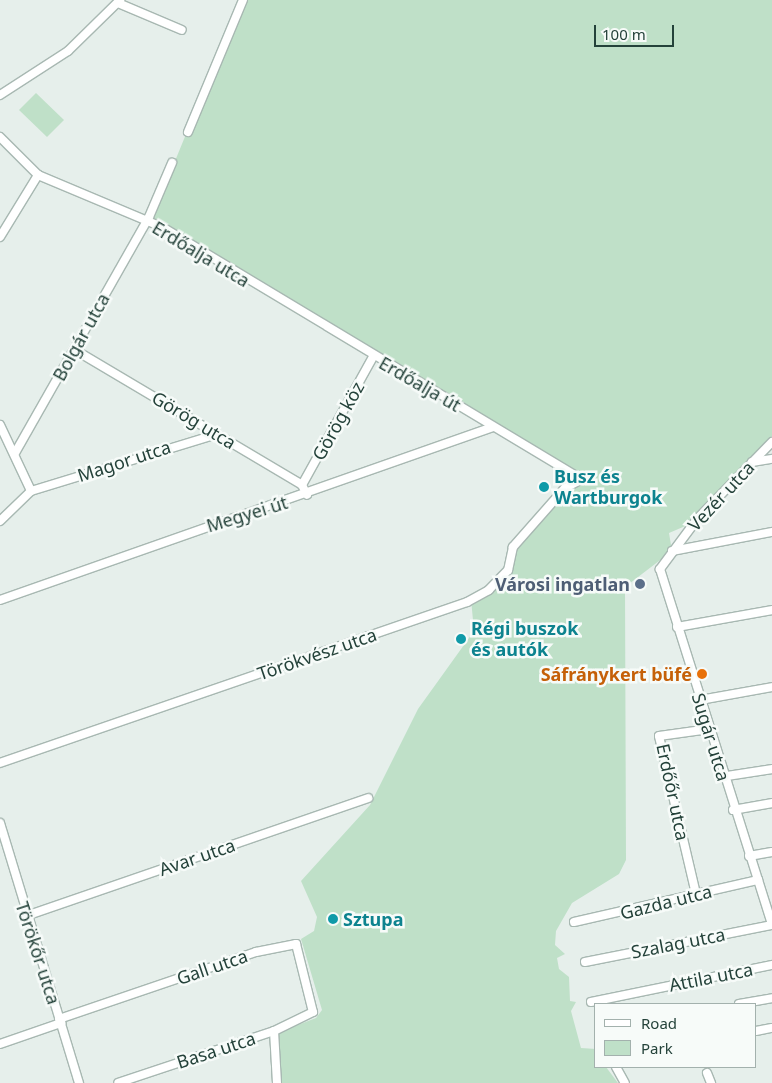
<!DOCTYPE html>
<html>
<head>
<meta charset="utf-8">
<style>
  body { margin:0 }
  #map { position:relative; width:772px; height:1083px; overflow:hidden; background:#e6efeb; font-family:"Noto Sans",sans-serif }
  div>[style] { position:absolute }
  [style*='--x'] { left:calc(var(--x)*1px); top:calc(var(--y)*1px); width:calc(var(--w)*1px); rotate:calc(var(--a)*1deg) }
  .green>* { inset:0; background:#bfe0c8 }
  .roads { filter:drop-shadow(1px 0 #a8b8b2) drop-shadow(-1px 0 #a8b8b2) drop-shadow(0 1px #a8b8b2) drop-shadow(0 -1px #a8b8b2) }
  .minor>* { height:8px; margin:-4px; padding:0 4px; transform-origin:4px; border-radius:4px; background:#fff }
  .dots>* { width:14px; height:14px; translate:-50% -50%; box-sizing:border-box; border:2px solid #f7fbf9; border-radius:50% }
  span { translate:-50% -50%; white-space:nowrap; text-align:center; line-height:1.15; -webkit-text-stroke:5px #f7fbf9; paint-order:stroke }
  .street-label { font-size:18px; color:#24423a }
  .culture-label { font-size:18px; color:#0d838f; font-weight:700 }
  .left { translate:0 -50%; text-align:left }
  .service-label { font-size:18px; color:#4e5e75; font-weight:700 }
  .right { translate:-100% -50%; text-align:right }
  .food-label { font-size:18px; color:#c56008; font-weight:700 }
  .legend { position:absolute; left:594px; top:1003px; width:162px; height:65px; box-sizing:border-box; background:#f7fbf9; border:1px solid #a3b1ad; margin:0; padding:6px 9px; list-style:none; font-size:15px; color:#24423a }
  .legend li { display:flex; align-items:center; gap:10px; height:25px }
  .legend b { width:25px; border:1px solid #a3b1ad }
  .scale { position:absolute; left:594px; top:25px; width:80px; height:22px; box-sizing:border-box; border:2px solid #24423a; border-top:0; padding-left:6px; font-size:15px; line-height:18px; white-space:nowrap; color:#24423a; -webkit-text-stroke:4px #f7fbf9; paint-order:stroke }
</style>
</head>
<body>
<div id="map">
  <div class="green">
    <i style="clip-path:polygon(241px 0,772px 0,772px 436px,690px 524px,669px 533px,672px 551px,625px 587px,626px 860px,619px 874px,572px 903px,556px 931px,555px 945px,565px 954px,557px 958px,559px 969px,569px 977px,570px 1001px,576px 1002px,571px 1011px,581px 1048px,596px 1049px,596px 1067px,606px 1067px,618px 1083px,279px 1083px,277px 1033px,316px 1018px,322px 1010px,301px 939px,314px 931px,317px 917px,301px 881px,370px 805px,418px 709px,474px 631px,471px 599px,497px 579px,529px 521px,582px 479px,150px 222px)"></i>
    <i style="clip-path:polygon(36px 93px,64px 120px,47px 137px,19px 110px)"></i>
  </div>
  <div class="roads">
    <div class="minor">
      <i style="--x:118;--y:3;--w:69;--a:22.9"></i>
      <i style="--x:0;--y:95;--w:81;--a:-32.9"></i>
      <i style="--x:68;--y:51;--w:73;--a:-44.4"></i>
      <i style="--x:188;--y:132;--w:143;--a:-67.4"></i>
      <i style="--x:0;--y:137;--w:54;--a:45"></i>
      <i style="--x:38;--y:175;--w:134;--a:22.8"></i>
      <i style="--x:162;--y:227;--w:490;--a:31"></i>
      <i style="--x:582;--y:479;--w:19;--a:152"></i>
      <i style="--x:565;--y:488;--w:79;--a:131.4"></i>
      <i style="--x:513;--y:547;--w:24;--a:102"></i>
      <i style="--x:508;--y:570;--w:28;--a:134"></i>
      <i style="--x:489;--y:590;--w:25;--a:151"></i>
      <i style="--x:467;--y:602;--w:494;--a:161"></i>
      <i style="--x:0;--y:237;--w:73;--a:-58.5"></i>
      <i style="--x:75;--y:350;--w:264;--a:30.7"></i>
      <i style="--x:302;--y:485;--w:11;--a:63"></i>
      <i style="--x:0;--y:425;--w:73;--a:64.8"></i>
      <i style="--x:31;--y:491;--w:43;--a:135.9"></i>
      <i style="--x:772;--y:442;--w:106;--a:134.2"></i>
      <i style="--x:698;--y:518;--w:64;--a:126.7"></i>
      <i style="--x:660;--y:569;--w:373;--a:72.5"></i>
      <i style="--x:15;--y:453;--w:271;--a:-60.4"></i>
      <i style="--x:149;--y:217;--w:59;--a:-66.9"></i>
      <i style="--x:752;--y:462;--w:20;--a:-9"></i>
      <i style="--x:302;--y:485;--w:146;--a:-61"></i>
      <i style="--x:31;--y:491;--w:195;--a:-17"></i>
      <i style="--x:672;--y:551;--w:102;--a:-10.8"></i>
      <i style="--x:0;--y:600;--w:522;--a:-19.34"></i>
      <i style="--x:677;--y:627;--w:97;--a:-10.1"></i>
      <i style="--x:700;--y:700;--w:73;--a:-10.2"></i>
      <i style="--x:727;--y:776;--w:46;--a:-8.8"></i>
      <i style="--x:733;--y:810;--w:40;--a:-10"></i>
      <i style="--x:0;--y:823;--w:272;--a:73.1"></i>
      <i style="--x:749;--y:856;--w:23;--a:-10"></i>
      <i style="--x:696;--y:894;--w:162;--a:-103.2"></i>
      <i style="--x:659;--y:736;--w:51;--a:-7.8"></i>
      <i style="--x:26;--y:916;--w:362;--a:-19"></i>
      <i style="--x:574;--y:922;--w:189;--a:-12.9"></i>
      <i style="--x:585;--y:962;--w:191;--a:-11.2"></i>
      <i style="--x:591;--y:1002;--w:185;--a:-11.6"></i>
      <i style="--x:739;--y:1004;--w:34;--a:-10"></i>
      <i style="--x:59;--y:1019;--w:208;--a:-18.8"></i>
      <i style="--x:256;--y:952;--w:41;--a:-11.3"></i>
      <i style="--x:296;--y:944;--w:70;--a:76"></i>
      <i style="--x:313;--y:1012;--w:43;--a:154"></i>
      <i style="--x:274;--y:1031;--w:164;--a:161.6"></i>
      <i style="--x:274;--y:1031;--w:52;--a:86.7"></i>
      <i style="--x:756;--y:1031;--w:16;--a:-11"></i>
      <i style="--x:0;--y:1044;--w:65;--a:-19"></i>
      <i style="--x:616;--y:1067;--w:18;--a:61"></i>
      <i style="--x:707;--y:1073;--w:11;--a:68"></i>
    </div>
  </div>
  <div class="dots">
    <i style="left:544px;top:487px;background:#0f9aa8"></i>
    <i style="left:640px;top:584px;background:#5c6f8a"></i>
    <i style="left:461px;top:639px;background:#0f9aa8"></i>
    <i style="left:702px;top:674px;background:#e8710a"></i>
    <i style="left:333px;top:919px;background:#0f9aa8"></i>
  </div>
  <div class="street-label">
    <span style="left:201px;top:254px;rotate:31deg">Erdőalja utca</span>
    <span style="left:81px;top:337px;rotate:-61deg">Bolgár utca</span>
    <span style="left:420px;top:384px;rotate:30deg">Erdőalja út</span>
    <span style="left:194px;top:420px;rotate:31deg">Görög utca</span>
    <span style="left:338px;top:421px;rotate:-61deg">Görög köz</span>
    <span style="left:124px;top:461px;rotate:-18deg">Magor utca</span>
    <span style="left:721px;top:496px;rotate:-47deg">Vezér utca</span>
    <span style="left:247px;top:514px;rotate:-17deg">Megyei út</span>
    <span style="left:317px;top:654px;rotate:-19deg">Törökvész utca</span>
    <span style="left:711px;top:737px;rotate:73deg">Sugár utca</span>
    <span style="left:673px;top:792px;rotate:78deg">Erdőőr utca</span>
    <span style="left:197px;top:857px;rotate:-19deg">Avar utca</span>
    <span style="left:666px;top:902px;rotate:-14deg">Gazda utca</span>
    <span style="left:678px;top:943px;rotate:-11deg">Szalag utca</span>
    <span style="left:38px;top:953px;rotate:72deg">Törökőr utca</span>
    <span style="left:212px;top:967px;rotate:-19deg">Gall utca</span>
    <span style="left:711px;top:977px;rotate:-11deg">Attila utca</span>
    <span style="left:216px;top:1050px;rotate:-18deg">Basa utca</span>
  </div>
  <div class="culture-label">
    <span class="left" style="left:554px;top:487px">Busz és<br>Wartburgok</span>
    <span class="left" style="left:471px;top:639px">Régi buszok<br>és autók</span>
    <span class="left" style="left:343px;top:919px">Sztupa</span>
  </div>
  <div class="service-label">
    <span class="right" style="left:630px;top:584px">Városi ingatlan</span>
  </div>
  <div class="food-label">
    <span class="right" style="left:692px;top:674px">Sáfránykert büfé</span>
  </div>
  <ul class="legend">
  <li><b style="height:6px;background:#fff"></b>Road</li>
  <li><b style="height:14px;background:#bfe0c8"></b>Park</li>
  </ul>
  <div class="scale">100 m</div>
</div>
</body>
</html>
